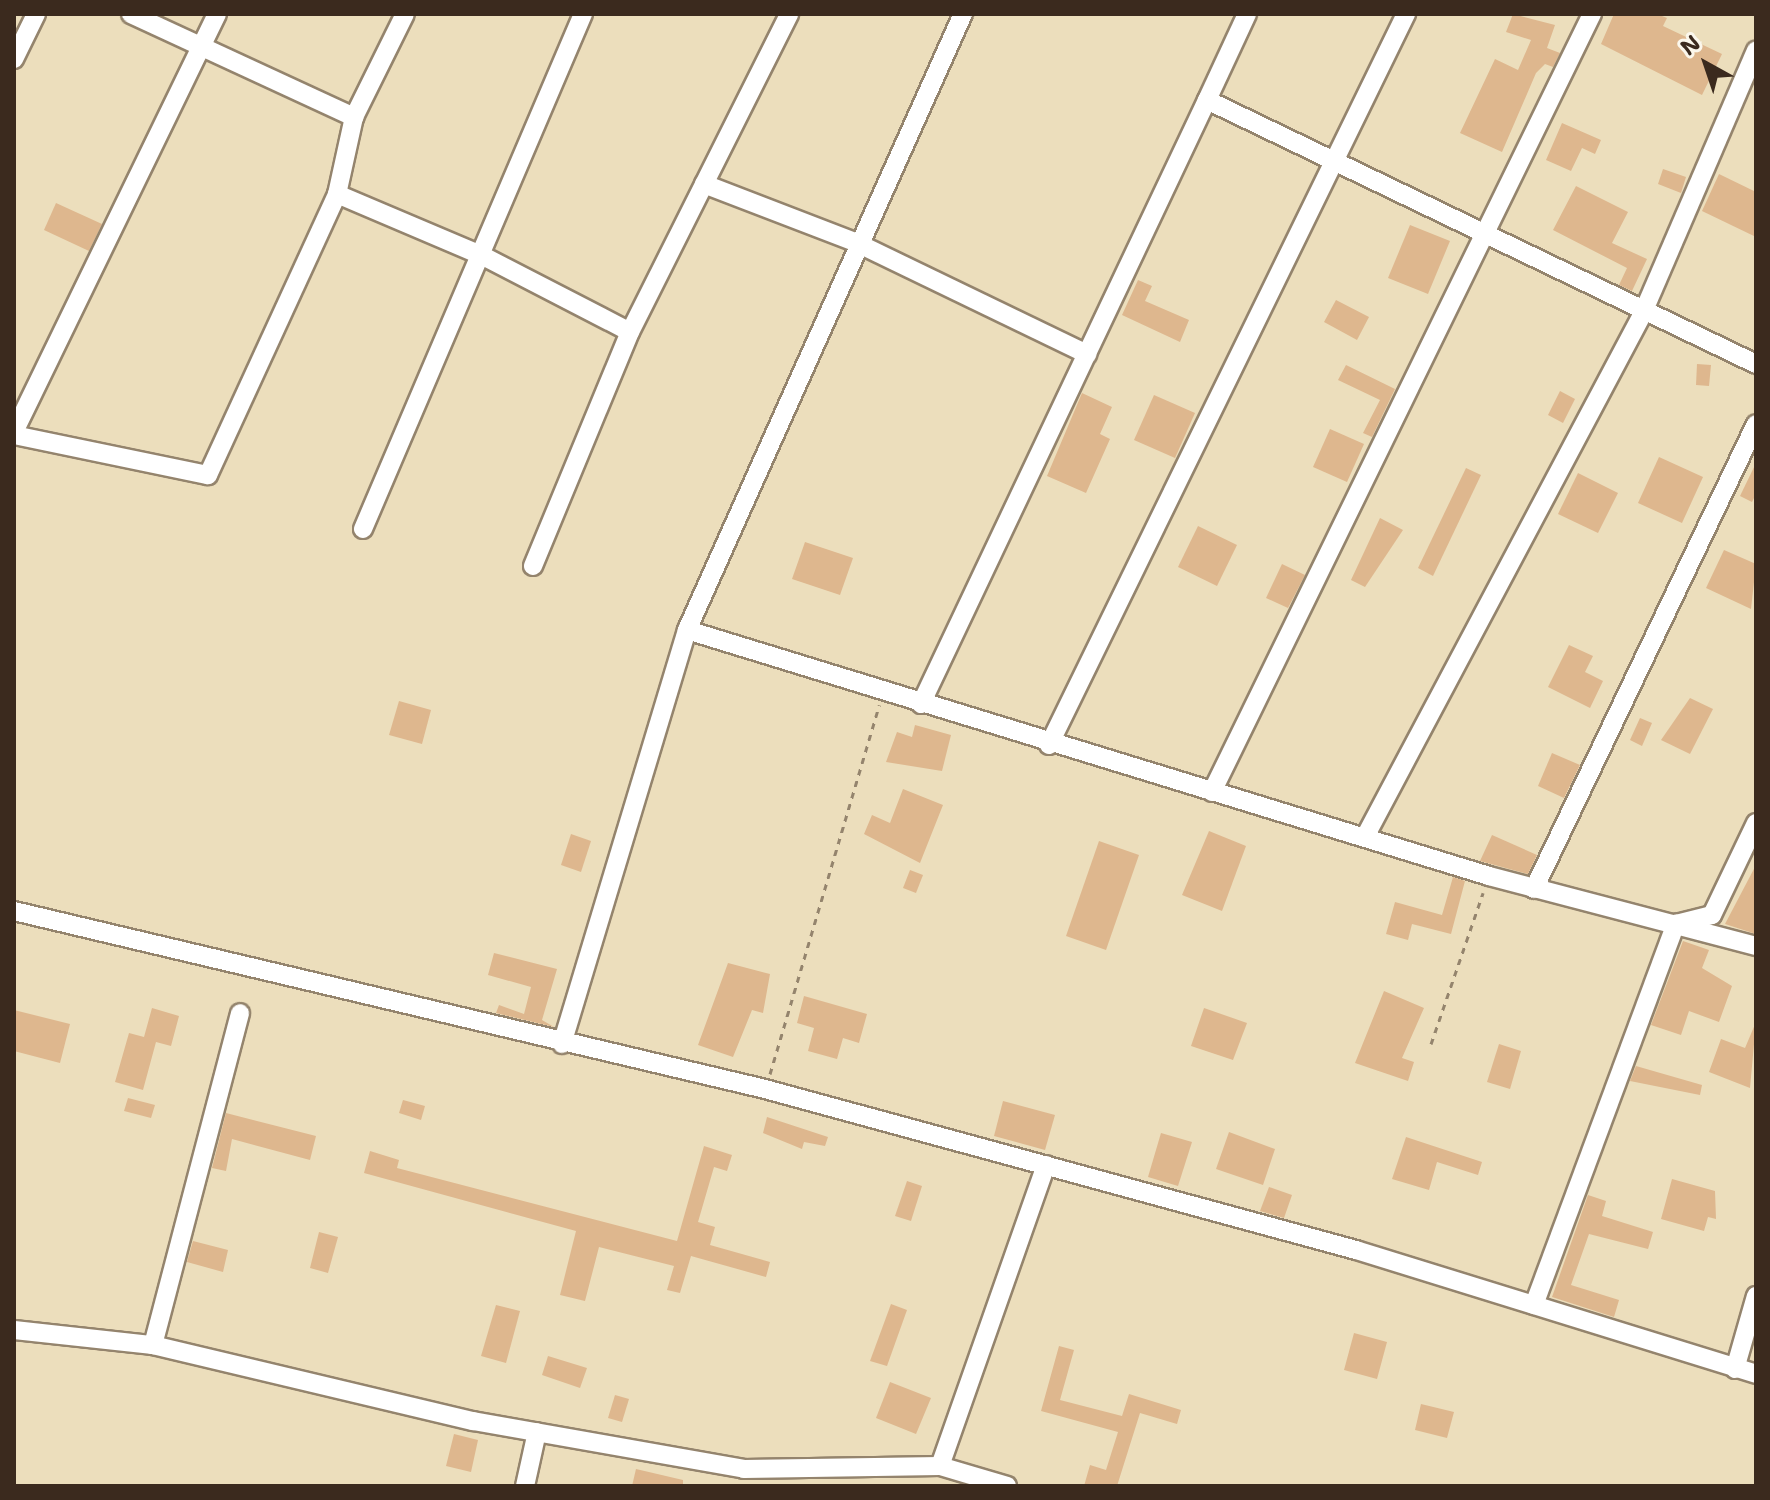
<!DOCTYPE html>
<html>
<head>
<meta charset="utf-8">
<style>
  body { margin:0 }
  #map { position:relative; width:1770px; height:1500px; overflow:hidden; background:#ecdebc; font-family:"Shantell Sans",sans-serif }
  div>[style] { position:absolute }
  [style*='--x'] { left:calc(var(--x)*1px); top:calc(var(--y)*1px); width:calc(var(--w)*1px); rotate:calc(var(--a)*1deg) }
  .building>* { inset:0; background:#deb78e }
  .path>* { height:3px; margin-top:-1.5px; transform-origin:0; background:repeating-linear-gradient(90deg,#94846d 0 6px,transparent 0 12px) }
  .roads { filter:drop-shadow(2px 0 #94846d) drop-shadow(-2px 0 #94846d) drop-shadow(0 2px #94846d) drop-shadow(0 -2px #94846d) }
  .street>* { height:18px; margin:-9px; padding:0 9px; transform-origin:9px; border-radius:9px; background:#fff }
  span { translate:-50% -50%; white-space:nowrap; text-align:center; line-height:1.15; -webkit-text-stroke:7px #fbf7ec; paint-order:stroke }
  .frame { position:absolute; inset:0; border:16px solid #3b2a1e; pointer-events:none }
  .north { position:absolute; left:1666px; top:24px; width:80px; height:80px; -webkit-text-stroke:6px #fbf7ec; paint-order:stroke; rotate:320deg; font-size:22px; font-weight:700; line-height:32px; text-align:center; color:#3b2a1e }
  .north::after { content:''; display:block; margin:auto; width:28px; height:36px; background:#3b2a1e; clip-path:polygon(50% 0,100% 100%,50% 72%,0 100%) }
</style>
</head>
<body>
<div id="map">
  <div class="building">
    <i style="clip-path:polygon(1513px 14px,1555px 25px,1547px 48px,1560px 53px,1553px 67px,1545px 64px,1536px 73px,1502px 152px,1460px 133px,1495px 59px,1518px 70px,1531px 40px,1506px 32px)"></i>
    <i style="clip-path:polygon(1614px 14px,1657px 14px,1667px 18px,1663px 26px,1722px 54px,1702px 95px,1601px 44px)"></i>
    <i style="clip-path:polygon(1562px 123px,1601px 140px,1595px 154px,1582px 148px,1571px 171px,1546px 160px)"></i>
    <i style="clip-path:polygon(1663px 169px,1686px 177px,1681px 193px,1658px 184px)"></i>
    <i style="clip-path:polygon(1719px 174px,1756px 192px,1756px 237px,1702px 211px)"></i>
    <i style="clip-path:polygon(1576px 186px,1628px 212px,1612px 243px,1647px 259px,1632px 291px,1619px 285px,1627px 268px,1553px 230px)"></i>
    <i style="clip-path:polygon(56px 203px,102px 224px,89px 251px,44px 230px)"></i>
    <i style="clip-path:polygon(1410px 225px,1450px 241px,1428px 294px,1388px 278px)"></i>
    <i style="clip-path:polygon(1138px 280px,1152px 286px,1145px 301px,1189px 320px,1180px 342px,1122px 315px)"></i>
    <i style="clip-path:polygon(1336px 300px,1369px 317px,1357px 340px,1324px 322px)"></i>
    <i style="clip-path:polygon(1697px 364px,1711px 365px,1709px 386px,1696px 385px)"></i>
    <i style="clip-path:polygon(1346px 365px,1395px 389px,1372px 437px,1363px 433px,1380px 400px,1338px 380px)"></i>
    <i style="clip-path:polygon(1560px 391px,1575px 399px,1563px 423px,1548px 415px)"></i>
    <i style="clip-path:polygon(1082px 393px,1112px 407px,1100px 434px,1110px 439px,1086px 493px,1047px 476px)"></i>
    <i style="clip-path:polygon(1154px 395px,1195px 413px,1175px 458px,1134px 440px)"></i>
    <i style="clip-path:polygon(1330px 429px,1364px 444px,1347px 482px,1313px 467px)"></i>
    <i style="clip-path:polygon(1659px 457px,1703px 477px,1682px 523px,1638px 503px)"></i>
    <i style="clip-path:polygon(1756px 463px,1756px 494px,1752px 502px,1740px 496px)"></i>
    <i style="clip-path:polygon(1466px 468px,1481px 475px,1433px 576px,1418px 568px)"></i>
    <i style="clip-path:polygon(1578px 473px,1618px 493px,1598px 533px,1558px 514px)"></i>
    <i style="clip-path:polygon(1380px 518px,1403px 530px,1365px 587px,1351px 580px)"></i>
    <i style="clip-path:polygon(1198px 526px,1237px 545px,1217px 586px,1178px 567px)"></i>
    <i style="clip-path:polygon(805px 542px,853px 558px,840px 595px,792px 579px)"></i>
    <i style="clip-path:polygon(1724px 550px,1756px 564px,1751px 609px,1706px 588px)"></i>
    <i style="clip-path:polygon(1282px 564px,1305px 575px,1288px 608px,1266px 598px)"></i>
    <i style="clip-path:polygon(1569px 645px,1593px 656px,1585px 672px,1603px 681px,1590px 708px,1548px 687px)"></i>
    <i style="clip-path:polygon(1690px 698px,1713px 709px,1690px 754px,1661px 740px)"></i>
    <i style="clip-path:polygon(399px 701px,431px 710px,422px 744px,389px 735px)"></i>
    <i style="clip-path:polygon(1640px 718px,1652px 723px,1642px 746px,1630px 740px)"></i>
    <i style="clip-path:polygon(915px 725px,951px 735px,942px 771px,886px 762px,897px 732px,912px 737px)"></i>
    <i style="clip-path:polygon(1552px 753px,1580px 765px,1564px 798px,1538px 786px)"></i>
    <i style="clip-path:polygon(903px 789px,943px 805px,920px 863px,864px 834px,872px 815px,890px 823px)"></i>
    <i style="clip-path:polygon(1209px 831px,1246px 846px,1222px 911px,1182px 895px)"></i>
    <i style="clip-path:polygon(571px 834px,591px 841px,581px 872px,561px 865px)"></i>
    <i style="clip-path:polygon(1492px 835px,1537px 855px,1528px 874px,1480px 861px)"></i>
    <i style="clip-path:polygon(1099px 841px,1139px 855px,1106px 950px,1066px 936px)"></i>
    <i style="clip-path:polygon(1756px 865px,1756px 934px,1725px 924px)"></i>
    <i style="clip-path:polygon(910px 870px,923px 875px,916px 893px,903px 888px)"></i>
    <i style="clip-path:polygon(1453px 877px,1465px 881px,1451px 934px,1412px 924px,1408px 940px,1386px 934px,1395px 902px,1442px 915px)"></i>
    <i style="clip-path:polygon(1683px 941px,1709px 950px,1702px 968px,1732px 986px,1719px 1022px,1689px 1011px,1681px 1035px,1651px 1025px)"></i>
    <i style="clip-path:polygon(494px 953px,557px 969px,542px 1020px,554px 1027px,496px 1013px,499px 1005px,524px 1014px,531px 987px,488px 975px)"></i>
    <i style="clip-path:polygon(728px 963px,770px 974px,763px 1013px,752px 1010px,733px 1057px,698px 1045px)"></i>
    <i style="clip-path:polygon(1384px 991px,1424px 1008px,1402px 1058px,1414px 1062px,1408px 1081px,1355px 1063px)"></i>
    <i style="clip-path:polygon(804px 996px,867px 1014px,859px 1043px,843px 1038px,837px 1059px,808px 1051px,814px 1028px,797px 1023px)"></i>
    <i style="clip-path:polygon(152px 1008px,179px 1016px,171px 1046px,156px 1042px,143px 1090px,115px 1082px,129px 1033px,144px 1037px)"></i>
    <i style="clip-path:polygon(1204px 1008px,1247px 1023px,1233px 1060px,1191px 1046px)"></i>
    <i style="clip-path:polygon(14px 1010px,70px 1024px,60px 1063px,14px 1051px)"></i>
    <i style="clip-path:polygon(1756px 1022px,1750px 1088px,1709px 1072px,1721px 1039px,1745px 1048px)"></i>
    <i style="clip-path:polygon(1499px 1044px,1521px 1051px,1510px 1089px,1487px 1082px)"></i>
    <i style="clip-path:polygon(1636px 1066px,1702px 1085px,1700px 1095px,1630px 1081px)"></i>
    <i style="clip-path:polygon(128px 1098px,155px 1105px,151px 1118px,124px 1111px)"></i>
    <i style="clip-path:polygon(403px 1100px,425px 1106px,421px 1120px,399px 1113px)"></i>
    <i style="clip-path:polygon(1003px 1101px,1055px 1115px,1045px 1150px,994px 1136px)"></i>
    <i style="clip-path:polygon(226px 1113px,316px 1136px,310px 1160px,232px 1139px,226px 1171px,212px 1168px)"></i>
    <i style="clip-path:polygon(767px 1117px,828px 1137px,825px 1146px,804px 1142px,802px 1149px,763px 1133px)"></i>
    <i style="clip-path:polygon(1229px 1132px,1275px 1149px,1263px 1185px,1216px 1169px)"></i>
    <i style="clip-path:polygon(1161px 1133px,1192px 1142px,1178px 1186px,1148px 1177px)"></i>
    <i style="clip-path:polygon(1406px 1137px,1482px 1162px,1478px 1175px,1437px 1162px,1429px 1190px,1392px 1179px)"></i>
    <i style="clip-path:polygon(704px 1146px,732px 1155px,727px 1171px,714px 1167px,698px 1222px,715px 1227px,710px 1245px,770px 1262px,766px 1277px,691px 1256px,680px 1293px,667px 1290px,674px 1266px,599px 1247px,585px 1301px,560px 1295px,576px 1231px,364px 1173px,370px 1151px,399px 1160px,397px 1168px,677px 1241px)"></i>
    <i style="clip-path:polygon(1672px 1179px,1715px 1191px,1716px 1219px,1708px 1217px,1704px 1231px,1661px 1219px)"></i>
    <i style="clip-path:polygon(907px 1181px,922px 1186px,911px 1221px,895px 1216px)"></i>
    <i style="clip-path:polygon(1269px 1187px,1292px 1195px,1284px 1218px,1260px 1211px)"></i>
    <i style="clip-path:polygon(1588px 1195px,1606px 1201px,1602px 1216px,1653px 1232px,1648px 1249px,1589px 1234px,1571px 1285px,1619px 1300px,1614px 1317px,1552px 1297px)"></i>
    <i style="clip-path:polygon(319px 1232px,338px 1237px,328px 1273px,310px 1268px)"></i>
    <i style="clip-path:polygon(193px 1241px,228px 1250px,223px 1272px,187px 1262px)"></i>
    <i style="clip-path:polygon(891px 1304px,907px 1310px,887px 1366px,870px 1361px)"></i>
    <i style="clip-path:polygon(496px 1305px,520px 1311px,506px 1363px,481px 1356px)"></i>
    <i style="clip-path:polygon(1354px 1333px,1387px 1342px,1377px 1379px,1344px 1370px)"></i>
    <i style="clip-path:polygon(1059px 1346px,1074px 1350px,1060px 1400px,1122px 1416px,1129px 1394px,1181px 1410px,1177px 1424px,1140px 1413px,1117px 1486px,1084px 1486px,1090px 1465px,1106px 1470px,1118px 1432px,1041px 1411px)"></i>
    <i style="clip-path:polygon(548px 1356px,587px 1368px,580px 1388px,542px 1375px)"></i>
    <i style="clip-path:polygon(890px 1382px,931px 1398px,916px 1434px,876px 1418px)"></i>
    <i style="clip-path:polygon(615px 1395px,629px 1399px,622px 1422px,608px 1418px)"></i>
    <i style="clip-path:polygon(1421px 1404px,1454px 1412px,1447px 1438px,1415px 1430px)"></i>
    <i style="clip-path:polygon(454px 1434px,478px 1440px,471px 1472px,446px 1466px)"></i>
    <i style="clip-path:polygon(636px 1469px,683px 1480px,683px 1486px,632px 1486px)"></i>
  </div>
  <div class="path">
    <i style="--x:1431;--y:1044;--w:160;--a:-71"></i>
    <i style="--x:770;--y:1074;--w:385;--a:-73.5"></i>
  </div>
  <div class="roads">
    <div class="street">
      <i style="--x:131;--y:14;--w:246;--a:24.8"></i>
      <i style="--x:354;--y:117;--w:79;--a:102.4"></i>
      <i style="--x:337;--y:194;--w:159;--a:23"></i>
      <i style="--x:483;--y:256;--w:165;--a:27.3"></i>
      <i style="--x:1247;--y:14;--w:95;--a:114.9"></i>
      <i style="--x:1207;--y:100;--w:609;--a:25.68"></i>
      <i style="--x:14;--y:59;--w:50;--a:-63.9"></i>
      <i style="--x:354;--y:117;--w:115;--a:-63.7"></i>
      <i style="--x:704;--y:184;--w:162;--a:21"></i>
      <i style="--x:855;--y:242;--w:258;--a:25.8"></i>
      <i style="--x:14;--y:432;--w:465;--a:-64.1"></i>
      <i style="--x:14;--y:435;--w:198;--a:11.7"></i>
      <i style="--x:208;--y:475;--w:309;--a:-65.3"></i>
      <i style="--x:363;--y:529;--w:560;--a:-66.87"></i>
      <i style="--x:533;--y:566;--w:253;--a:-67.5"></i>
      <i style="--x:630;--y:332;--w:356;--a:-63.4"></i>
      <i style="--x:687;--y:630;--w:839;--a:17.05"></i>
      <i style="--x:1489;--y:876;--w:276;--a:14.7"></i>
      <i style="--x:921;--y:704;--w:668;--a:-64.66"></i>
      <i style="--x:1049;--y:745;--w:814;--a:-63.97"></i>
      <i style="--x:1212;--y:792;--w:866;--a:-63.97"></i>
      <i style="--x:1366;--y:835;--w:589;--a:-62.04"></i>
      <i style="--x:1642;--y:315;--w:288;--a:-66.7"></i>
      <i style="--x:1534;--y:889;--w:515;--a:-64.48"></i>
      <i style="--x:14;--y:911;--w:772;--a:13.33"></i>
      <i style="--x:765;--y:1089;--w:613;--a:15.24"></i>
      <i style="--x:1356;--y:1250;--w:419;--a:17.2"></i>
      <i style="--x:562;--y:1044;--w:432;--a:-73.2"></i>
      <i style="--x:687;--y:630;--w:675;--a:-65.87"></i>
      <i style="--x:1534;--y:1305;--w:407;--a:-69.6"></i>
      <i style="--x:1676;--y:924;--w:37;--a:-14"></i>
      <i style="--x:1712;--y:915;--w:102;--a:-64.4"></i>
      <i style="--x:14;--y:1330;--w:140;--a:6.2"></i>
      <i style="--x:153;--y:1345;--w:329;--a:13.4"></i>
      <i style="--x:473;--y:1421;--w:275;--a:10"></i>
      <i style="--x:744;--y:1469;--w:196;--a:-0.9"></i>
      <i style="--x:940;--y:1466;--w:70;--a:16.6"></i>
      <i style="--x:153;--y:1345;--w:343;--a:-75.3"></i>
      <i style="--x:1735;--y:1369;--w:76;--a:-74"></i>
      <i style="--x:940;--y:1466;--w:319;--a:-70.6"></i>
      <i style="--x:525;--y:1486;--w:55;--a:-77.5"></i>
    </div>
  </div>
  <div class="frame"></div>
  <div class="north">N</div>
</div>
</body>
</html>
